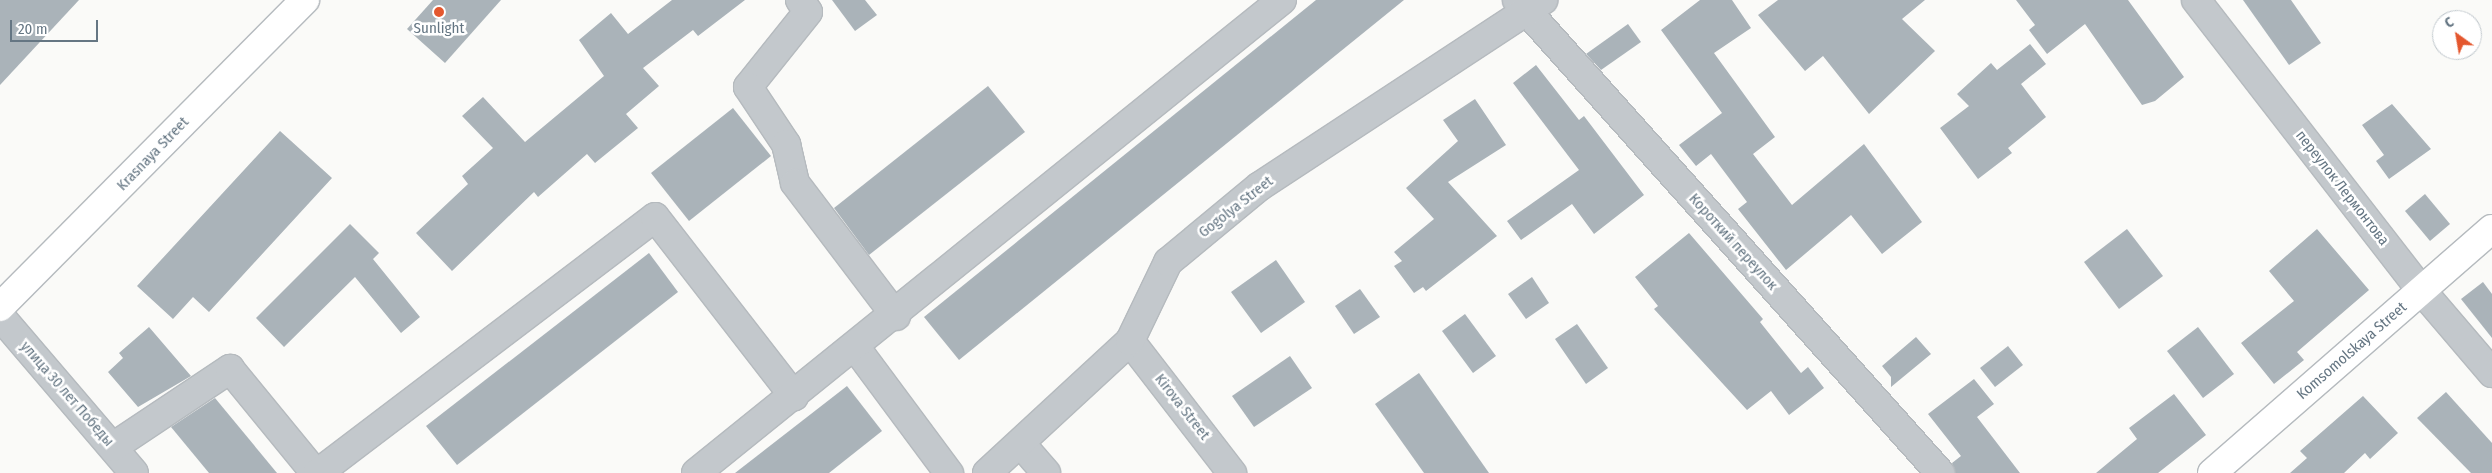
<!DOCTYPE html>
<html>
<head>
<meta charset="utf-8">
<style>
  body { margin:0 }
  #map { position:relative; width:2492px; height:473px; overflow:hidden; background:#fafaf8; font-family:"Fira Sans Condensed",sans-serif }
  div>[style] { position:absolute }
  [style*='--x'] { left:calc(var(--x)*1px); top:calc(var(--y)*1px); width:calc(var(--w)*1px); rotate:calc(var(--a)*1deg) }
  .building>* { inset:0; background:#aab3b9 }
  .roads { filter:drop-shadow(1px 0 #b5babe) drop-shadow(-1px 0 #b5babe) drop-shadow(0 1px #b5babe) drop-shadow(0 -1px #b5babe) }
  .minor>* { height:28px; margin:-14px; padding:0 14px; transform-origin:14px; border-radius:14px; background:#c3c8cc }
  .major>* { height:28px; margin:-14px; padding:0 14px; transform-origin:14px; border-radius:14px; background:#fff }
  .dots>* { width:14px; height:14px; translate:-50% -50%; box-sizing:border-box; border:2px solid #fff; border-radius:50% }
  span { translate:-50% -50%; white-space:nowrap; text-align:center; line-height:1.15; -webkit-text-stroke:5px #fff; paint-order:stroke }
  .poi-label { font-size:15px; color:#657683 }
  .street-label { font-size:15px; color:#657683 }
  .north { position:absolute; left:2432px; top:10px; width:50px; height:50px; box-sizing:border-box; background:#fff; border:1px solid #c1c8cd; border-radius:50%; rotate:328deg; font-size:14px; font-weight:700; line-height:20px; text-align:center; color:#657683 }
  .north::after { content:''; display:block; margin:auto; width:18px; height:22px; background:#e4572e; clip-path:polygon(50% 0,100% 100%,50% 72%,0 100%) }
  .scale { position:absolute; left:10px; top:20px; width:88px; height:22px; box-sizing:border-box; border:2px solid #657683; border-top:0; padding-left:6px; font-size:15px; line-height:18px; white-space:nowrap; color:#657683; -webkit-text-stroke:4px #fff; paint-order:stroke }
</style>
</head>
<body>
<div id="map">
  <div class="building">
    <i style="clip-path:polygon(0 0,79px 0,0 85px)"></i>
    <i style="clip-path:polygon(433px 0,501px 0,445px 63px,407px 29px)"></i>
    <i style="clip-path:polygon(672px 0,745px 0,698px 36px,693px 30px,643px 68px,659px 86px,626px 114px,638px 128px,595px 163px,587px 154px,538px 197px,534px 192px,452px 271px,416px 233px,468px 184px,462px 176px,493px 148px,462px 116px,483px 97px,525px 142px,604px 76px,579px 40px,611px 13px,628px 34px)"></i>
    <i style="clip-path:polygon(832px 0,865px 0,877px 15px,855px 31px)"></i>
    <i style="clip-path:polygon(1316px 0,1404px 0,959px 360px,924px 317px)"></i>
    <i style="clip-path:polygon(1700px 0,1732px 0,1751px 28px,1714px 53px,1775px 137px,1753px 154px,1792px 205px,1864px 144px,1922px 222px,1882px 254px,1851px 215px,1786px 270px,1738px 209px,1747px 202px,1711px 154px,1696px 166px,1679px 145px,1722px 113px,1661px 30px)"></i>
    <i style="clip-path:polygon(1778px 0,1925px 0,1902px 19px,1935px 51px,1869px 114px,1823px 56px,1805px 71px,1758px 15px)"></i>
    <i style="clip-path:polygon(2016px 0,2128px 0,2184px 77px,2155px 101px,2142px 105px,2085px 24px,2047px 54px,2029px 30px,2035px 25px)"></i>
    <i style="clip-path:polygon(2243px 0,2291px 0,2321px 43px,2289px 65px)"></i>
    <i style="clip-path:polygon(1628px 24px,1641px 42px,1601px 70px,1586px 54px)"></i>
    <i style="clip-path:polygon(2030px 44px,2046px 64px,2021px 84px,2046px 117px,2008px 148px,2012px 153px,1978px 179px,1940px 128px,1969px 106px,1957px 94px,1991px 63px,1997px 70px)"></i>
    <i style="clip-path:polygon(1536px 65px,1579px 120px,1584px 116px,1644px 195px,1594px 234px,1572px 204px,1521px 240px,1507px 221px,1579px 170px,1513px 83px)"></i>
    <i style="clip-path:polygon(988px 86px,1025px 132px,869px 255px,834px 208px)"></i>
    <i style="clip-path:polygon(1475px 99px,1506px 145px,1448px 182px,1497px 236px,1426px 291px,1423px 287px,1414px 293px,1394px 266px,1402px 261px,1394px 252px,1434px 219px,1406px 188px,1458px 141px,1443px 120px)"></i>
    <i style="clip-path:polygon(2392px 104px,2431px 149px,2389px 179px,2376px 161px,2384px 155px,2362px 125px)"></i>
    <i style="clip-path:polygon(733px 108px,771px 156px,689px 221px,651px 173px)"></i>
    <i style="clip-path:polygon(280px 131px,332px 178px,209px 312px,193px 297px,173px 319px,137px 286px)"></i>
    <i style="clip-path:polygon(2425px 194px,2450px 224px,2430px 241px,2405px 211px)"></i>
    <i style="clip-path:polygon(350px 224px,379px 253px,373px 259px,420px 317px,401px 333px,355px 277px,284px 347px,256px 318px)"></i>
    <i style="clip-path:polygon(2127px 229px,2163px 276px,2119px 309px,2084px 262px)"></i>
    <i style="clip-path:polygon(2317px 229px,2369px 290px,2297px 352px,2304px 360px,2274px 384px,2241px 343px,2294px 301px,2269px 271px)"></i>
    <i style="clip-path:polygon(1689px 233px,1763px 319px,1760px 322px,1801px 373px,1808px 367px,1824px 388px,1789px 415px,1771px 391px,1747px 410px,1654px 309px,1658px 306px,1635px 277px)"></i>
    <i style="clip-path:polygon(649px 253px,678px 292px,457px 465px,426px 426px)"></i>
    <i style="clip-path:polygon(1276px 260px,1305px 302px,1261px 333px,1231px 292px)"></i>
    <i style="clip-path:polygon(1532px 277px,1549px 303px,1526px 319px,1508px 294px)"></i>
    <i style="clip-path:polygon(2483px 282px,2492px 294px,2492px 338px,2461px 299px)"></i>
    <i style="clip-path:polygon(1360px 289px,1380px 317px,1354px 334px,1335px 306px)"></i>
    <i style="clip-path:polygon(1465px 314px,1496px 356px,1473px 373px,1442px 331px)"></i>
    <i style="clip-path:polygon(1577px 324px,1608px 368px,1586px 384px,1555px 339px)"></i>
    <i style="clip-path:polygon(149px 327px,191px 376px,138px 407px,108px 372px,123px 358px,119px 353px)"></i>
    <i style="clip-path:polygon(2198px 327px,2234px 374px,2203px 398px,2167px 351px)"></i>
    <i style="clip-path:polygon(1916px 337px,1931px 354px,1891px 387px,1891px 377px,1882px 366px)"></i>
    <i style="clip-path:polygon(2008px 346px,2023px 365px,1995px 387px,1980px 368px)"></i>
    <i style="clip-path:polygon(1290px 356px,1312px 388px,1254px 427px,1232px 396px)"></i>
    <i style="clip-path:polygon(1419px 373px,1489px 473px,1424px 473px,1375px 404px)"></i>
    <i style="clip-path:polygon(1974px 379px,1994px 404px,1977px 417px,2020px 473px,1955px 473px,1952px 463px,1961px 456px,1928px 414px)"></i>
    <i style="clip-path:polygon(847px 386px,882px 431px,829px 473px,735px 473px)"></i>
    <i style="clip-path:polygon(2446px 392px,2492px 443px,2492px 473px,2471px 473px,2417px 418px)"></i>
    <i style="clip-path:polygon(2174px 394px,2206px 435px,2158px 473px,2096px 473px,2137px 439px,2129px 428px)"></i>
    <i style="clip-path:polygon(2363px 396px,2398px 433px,2370px 459px,2365px 453px,2344px 473px,2290px 473px,2307px 458px,2300px 451px)"></i>
    <i style="clip-path:polygon(215px 398px,277px 473px,209px 473px,171px 427px)"></i>
  </div>
  <div class="roads">
    <div class="minor">
      <i style="--x:800;--y:0;--w:14;--a:56"></i>
      <i style="--x:808;--y:12;--w:96;--a:128.7"></i>
      <i style="--x:748;--y:87;--w:69;--a:56.3"></i>
      <i style="--x:786;--y:144;--w:40;--a:77"></i>
      <i style="--x:795;--y:183;--w:167;--a:52.8"></i>
      <i style="--x:1517;--y:0;--w:635;--a:48.19"></i>
      <i style="--x:2196;--y:0;--w:368;--a:52.2"></i>
      <i style="--x:2422;--y:291;--w:108;--a:49.5"></i>
      <i style="--x:0;--y:316;--w:206;--a:49.5"></i>
      <i style="--x:1130;--y:341;--w:167;--a:52.3"></i>
      <i style="--x:856;--y:348;--w:156;--a:53.4"></i>
      <i style="--x:1021;--y:444;--w:38;--a:49"></i>
      <i style="--x:113;--y:447;--w:141;--a:-33.7"></i>
      <i style="--x:230;--y:369;--w:134;--a:50.7"></i>
      <i style="--x:318;--y:473;--w:423;--a:-37.2"></i>
      <i style="--x:655;--y:217;--w:227;--a:52.2"></i>
      <i style="--x:696;--y:473;--w:753;--a:-38.91"></i>
      <i style="--x:987;--y:473;--w:195;--a:-42.7"></i>
      <i style="--x:1130;--y:341;--w:88;--a:-64.3"></i>
      <i style="--x:1168;--y:262;--w:119;--a:-39.6"></i>
      <i style="--x:1260;--y:186;--w:339;--a:-33.3"></i>
    </div>
    <div class="major">
      <i style="--x:0;--y:307;--w:433;--a:-45.2"></i>
      <i style="--x:2212;--y:473;--w:371;--a:-41.1"></i>
    </div>
  </div>
  <div class="dots">
    <i style="left:439px;top:12px;background:#e4572e"></i>
  </div>
  <div class="poi-label">
    <span style="left:439px;top:29px">Sunlight</span>
  </div>
  <div class="street-label">
    <span style="left:153px;top:154px;rotate:-46deg">Krasnaya Street</span>
    <span style="left:2342px;top:188px;rotate:52deg">переулок Лермонтова</span>
    <span style="left:1236px;top:207px;rotate:-38deg">Gogolya Street</span>
    <span style="left:1733px;top:242px;rotate:48deg">Короткий переулок</span>
    <span style="left:2352px;top:351px;rotate:-41deg">Komsomolskaya Street</span>
    <span style="left:67px;top:394px;rotate:49deg">улица 30 лет Победы</span>
    <span style="left:1182px;top:407px;rotate:52deg">Kirova Street</span>
  </div>
  <div class="north">С</div>
  <div class="scale">20 m</div>
</div>
</body>
</html>
